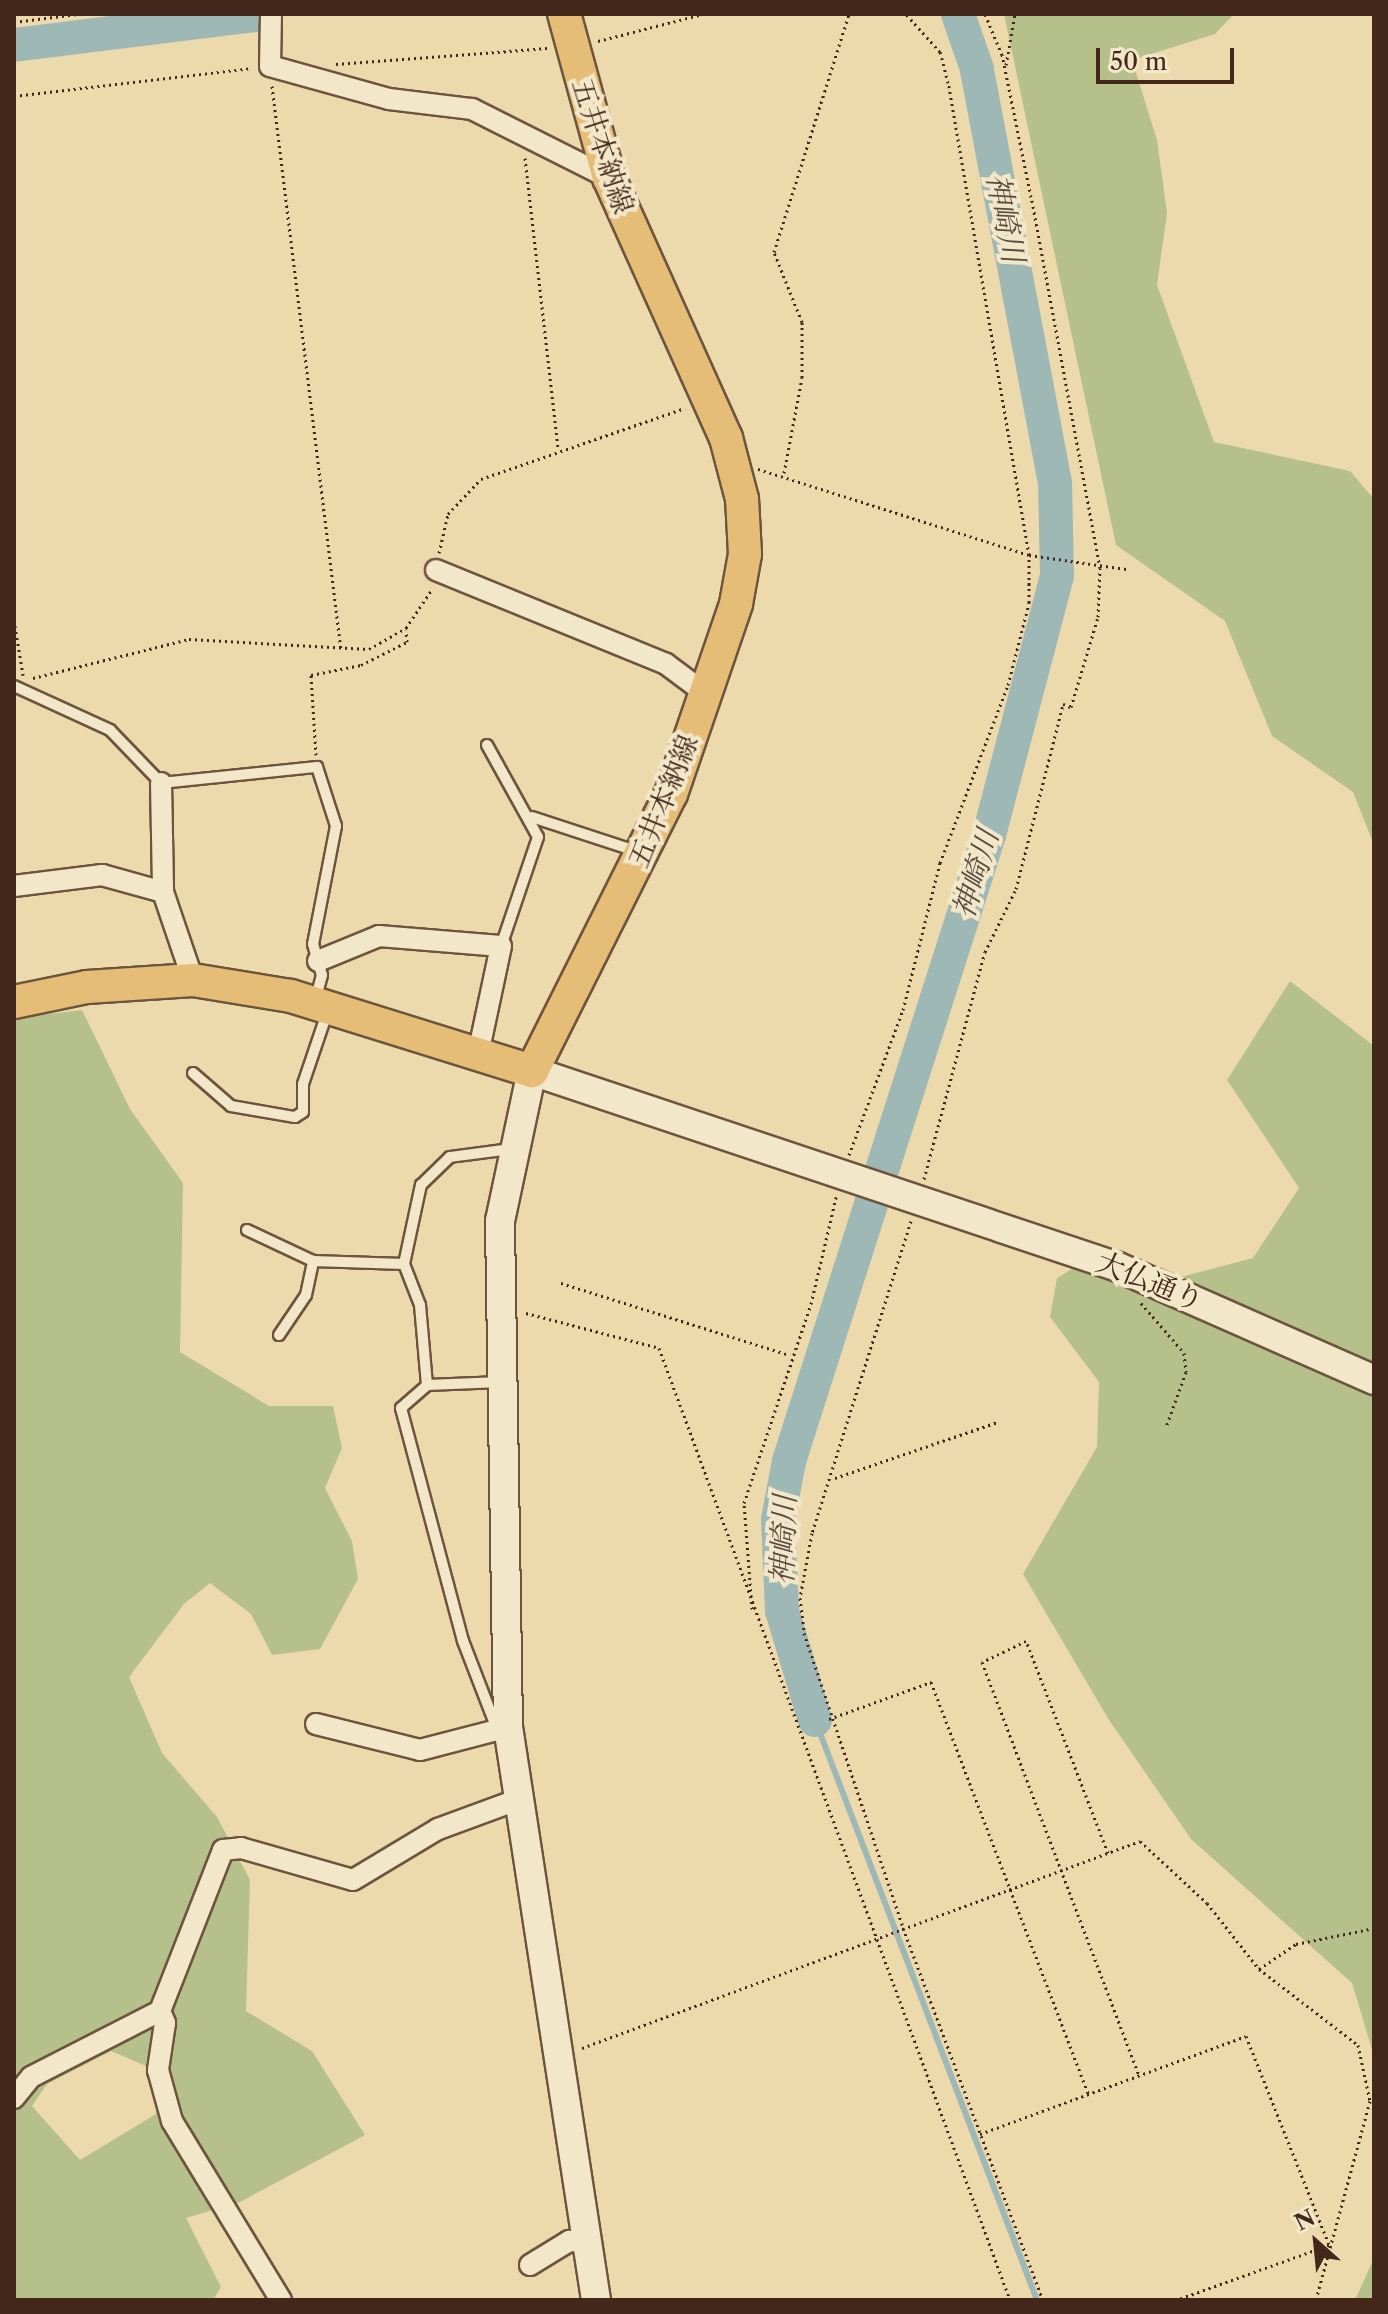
<!DOCTYPE html>
<html>
<head>
<meta charset="utf-8">
<style>
  body { margin:0 }
  #map { position:relative; width:1388px; height:2314px; overflow:hidden; background:#ecdaac; font-family:"Libre Caslon Text","Noto Serif JP",serif }
  div>[style] { position:absolute }
  [style*='--x'] { left:calc(var(--x)*1px); top:calc(var(--y)*1px); width:calc(var(--w)*1px); rotate:calc(var(--a)*1deg) }
  .green>* { inset:0; background:#b6c08b }
  .stream>* { height:6px; margin:-3px; padding:0 3px; transform-origin:3px; border-radius:3px; background:#9db8b5 }
  .river>* { height:34px; margin:-17px; padding:0 17px; transform-origin:17px; border-radius:17px; background:#9db8b5 }
  .path>* { height:3px; margin-top:-1.5px; transform-origin:0; background:repeating-linear-gradient(90deg,#43271a 0 2px,transparent 0 6px) }
  .roads { filter:drop-shadow(2px 0 #6d543e) drop-shadow(-2px 0 #6d543e) drop-shadow(0 2px #6d543e) drop-shadow(0 -2px #6d543e) }
  .lane>* { height:10px; margin:-5px; padding:0 5px; transform-origin:5px; border-radius:5px; background:#f3e7c9 }
  .street>* { height:20px; margin:-10px; padding:0 10px; transform-origin:10px; border-radius:10px; background:#f3e7c9 }
  .secondary>* { height:28px; margin:-14px; padding:0 14px; transform-origin:14px; border-radius:14px; background:#f3e7c9 }
  .primary>* { height:32px; margin:-16px; padding:0 16px; transform-origin:16px; border-radius:16px; background:#e6bd76 }
  span { translate:-50% -50%; white-space:nowrap; text-align:center; line-height:1.15; -webkit-text-stroke:8px #f3e7c9; paint-order:stroke }
  .street-label { font-size:28px; color:#43271a }
  .water-label { font-size:30px; color:#5a4b41; font-style:italic }
  .frame { position:absolute; inset:0; border:16px solid #43271a; pointer-events:none }
  .north { position:absolute; left:1276px; top:2202px; width:80px; height:80px; -webkit-text-stroke:6px #f3e7c9; paint-order:stroke; rotate:333deg; font-size:22px; font-weight:700; line-height:32px; text-align:center; color:#43271a }
  .north::after { content:''; display:block; margin:auto; width:28px; height:36px; background:#43271a; clip-path:polygon(50% 0,100% 100%,50% 72%,0 100%) }
  .scale { position:absolute; left:1096px; top:48px; width:138px; height:36px; box-sizing:border-box; border:4px solid #43271a; border-top:0; padding-left:10px; font-size:24px; line-height:28px; white-space:nowrap; color:#43271a; -webkit-text-stroke:6px #f3e7c9; paint-order:stroke }
</style>
</head>
<body>
<div id="map">
  <div class="green">
    <i style="clip-path:polygon(1004px 14px,1234px 14px,1215px 34px,1132px 60px,1157px 140px,1167px 213px,1157px 285px,1214px 442px,1350px 471px,1374px 499px,1374px 845px,1353px 792px,1272px 736px,1225px 621px,1116px 545px)"></i>
    <i style="clip-path:polygon(1290px 981px,1374px 1046px,1374px 2056px,1352px 1983px,1191px 1839px,1109px 1720px,1023px 1574px,1097px 1447px,1099px 1382px,1050px 1317px,1057px 1278px,1085px 1261px,1158px 1283px,1253px 1258px,1299px 1188px,1227px 1080px)"></i>
    <i style="clip-path:polygon(evenodd,82px 1010px,130px 1109px,183px 1183px,180px 1352px,269px 1406px,333px 1406px,342px 1448px,325px 1488px,352px 1541px,358px 1579px,320px 1649px,272px 1655px,251px 1614px,210px 1583px,184px 1604px,129px 1677px,162px 1753px,217px 1817px,250px 1880px,246px 2011px,312px 2051px,365px 2135px,240px 2202px,186px 2218px,221px 2287px,213px 2300px,14px 2300px,14px 1018px,82px 1010px,111px 2051px,153px 2069px,156px 2114px,80px 2160px,32px 2106px,47px 2084px,111px 2051px)"></i>
    <i style="clip-path:polygon(1374px 2258px,1374px 2300px,1355px 2300px)"></i>
  </div>
  <div class="stream">
    <i style="--x:815;--y:1720;--w:621;--a:69.06"></i>
  </div>
  <div class="river">
    <i style="--x:14;--y:45;--w:252;--a:-7.1"></i>
    <i style="--x:815;--y:1720;--w:114;--a:-106.8"></i>
    <i style="--x:782;--y:1611;--w:91;--a:-92.5"></i>
    <i style="--x:778;--y:1520;--w:60;--a:-79.4"></i>
    <i style="--x:789;--y:1461;--w:657;--a:-72.28"></i>
    <i style="--x:989;--y:835;--w:268;--a:-75.3"></i>
    <i style="--x:1057;--y:576;--w:93;--a:-91.2"></i>
    <i style="--x:1055;--y:483;--w:421;--a:-100.7"></i>
    <i style="--x:977;--y:69;--w:58;--a:-109.1"></i>
  </div>
  <div class="path">
    <i style="--x:14;--y:22;--w:64;--a:-7.2"></i>
    <i style="--x:598;--y:41;--w:108;--a:-14.4"></i>
    <i style="--x:336;--y:64;--w:212;--a:-4.3"></i>
    <i style="--x:1006;--y:65;--w:52;--a:-80"></i>
    <i style="--x:272;--y:86;--w:568;--a:83.03"></i>
    <i style="--x:14;--y:96;--w:239;--a:-6.7"></i>
    <i style="--x:525;--y:158;--w:292;--a:83.5"></i>
    <i style="--x:758;--y:469;--w:284;--a:17.6"></i>
    <i style="--x:1029;--y:555;--w:98;--a:8.2"></i>
    <i style="--x:784;--y:473;--w:97;--a:-79.3"></i>
    <i style="--x:802;--y:378;--w:56;--a:-90"></i>
    <i style="--x:802;--y:322;--w:75;--a:-111.8"></i>
    <i style="--x:774;--y:252;--w:250;--a:-72.5"></i>
    <i style="--x:439;--y:553;--w:40;--a:-77"></i>
    <i style="--x:448;--y:514;--w:48;--a:-46.7"></i>
    <i style="--x:481;--y:479;--w:216;--a:-19.2"></i>
    <i style="--x:14;--y:620;--w:56;--a:80.7"></i>
    <i style="--x:33;--y:678;--w:161;--a:-14"></i>
    <i style="--x:189;--y:639;--w:180;--a:3.2"></i>
    <i style="--x:369;--y:649;--w:43;--a:-29.6"></i>
    <i style="--x:406;--y:628;--w:48;--a:-56"></i>
    <i style="--x:316;--y:755;--w:80;--a:-93.6"></i>
    <i style="--x:311;--y:675;--w:51;--a:-11.3"></i>
    <i style="--x:361;--y:665;--w:51;--a:-26.6"></i>
    <i style="--x:407;--y:642;--w:12;--a:-95"></i>
    <i style="--x:849;--y:1155;--w:155;--a:-69.6"></i>
    <i style="--x:903;--y:1010;--w:152;--a:-75.9"></i>
    <i style="--x:940;--y:863;--w:191;--a:-69.1"></i>
    <i style="--x:1008;--y:685;--w:85;--a:-75.6"></i>
    <i style="--x:1029;--y:603;--w:48;--a:-90"></i>
    <i style="--x:1029;--y:555;--w:479;--a:-99.7"></i>
    <i style="--x:948;--y:83;--w:32;--a:-104"></i>
    <i style="--x:940;--y:52;--w:51;--a:-131.8"></i>
    <i style="--x:924;--y:1179;--w:235;--a:-75"></i>
    <i style="--x:985;--y:952;--w:70;--a:-63.8"></i>
    <i style="--x:1016;--y:889;--w:191;--a:-75.7"></i>
    <i style="--x:1063;--y:704;--w:9;--a:21"></i>
    <i style="--x:1071;--y:707;--w:94;--a:-73.3"></i>
    <i style="--x:1098;--y:617;--w:49;--a:-87.7"></i>
    <i style="--x:1100;--y:568;--w:377;--a:-100.5"></i>
    <i style="--x:1031;--y:197;--w:145;--a:-101.5"></i>
    <i style="--x:1002;--y:55;--w:44;--a:-112.5"></i>
    <i style="--x:911;--y:1221;--w:327;--a:107.6"></i>
    <i style="--x:812;--y:1533;--w:66;--a:100.5"></i>
    <i style="--x:800;--y:1598;--w:35;--a:83"></i>
    <i style="--x:804;--y:1633;--w:311;--a:71.4"></i>
    <i style="--x:903;--y:1928;--w:397;--a:69.4"></i>
    <i style="--x:561;--y:1283;--w:240;--a:17.5"></i>
    <i style="--x:1141;--y:1303;--w:66;--a:49.3"></i>
    <i style="--x:1184;--y:1353;--w:19;--a:84"></i>
    <i style="--x:1186;--y:1372;--w:59;--a:110"></i>
    <i style="--x:526;--y:1313;--w:138;--a:14.7"></i>
    <i style="--x:659;--y:1348;--w:1015;--a:69.76"></i>
    <i style="--x:835;--y:1478;--w:172;--a:-19"></i>
    <i style="--x:752;--y:1609;--w:106;--a:-94.3"></i>
    <i style="--x:744;--y:1503;--w:210;--a:-71.4"></i>
    <i style="--x:811;--y:1304;--w:110;--a:-76.8"></i>
    <i style="--x:829;--y:1719;--w:109;--a:-19.9"></i>
    <i style="--x:931;--y:1682;--w:440;--a:69.1"></i>
    <i style="--x:1108;--y:1853;--w:227;--a:-111.1"></i>
    <i style="--x:1026;--y:1641;--w:49;--a:154.5"></i>
    <i style="--x:982;--y:1662;--w:442;--a:69.2"></i>
    <i style="--x:1259;--y:1969;--w:45;--a:-34"></i>
    <i style="--x:1296;--y:1944;--w:80;--a:-11.6"></i>
    <i style="--x:582;--y:2048;--w:595;--a:-20.35"></i>
    <i style="--x:1140;--y:1841;--w:91;--a:42.8"></i>
    <i style="--x:1207;--y:1903;--w:84;--a:51.8"></i>
    <i style="--x:1259;--y:1969;--w:125;--a:37.5"></i>
    <i style="--x:1358;--y:2045;--w:57;--a:77.9"></i>
    <i style="--x:1370;--y:2101;--w:206;--a:105.2"></i>
    <i style="--x:980;--y:2134;--w:283;--a:-20.2"></i>
    <i style="--x:1246;--y:2036;--w:225;--a:68.3"></i>
    <i style="--x:1329;--y:2245;--w:163;--a:160.2"></i>
  </div>
  <div class="roads">
    <div class="lane">
      <i style="--x:14;--y:686;--w:106;--a:24.6"></i>
      <i style="--x:110;--y:730;--w:74;--a:46.1"></i>
      <i style="--x:161;--y:783;--w:157;--a:-5.9"></i>
      <i style="--x:317;--y:767;--w:62;--a:72.1"></i>
      <i style="--x:336;--y:826;--w:120;--a:101"></i>
      <i style="--x:313;--y:944;--w:32;--a:74"></i>
      <i style="--x:322;--y:975;--w:24;--a:105"></i>
      <i style="--x:487;--y:745;--w:105;--a:61"></i>
      <i style="--x:538;--y:837;--w:115;--a:108.7"></i>
      <i style="--x:532;--y:817;--w:109;--a:18.1"></i>
      <i style="--x:193;--y:1073;--w:50;--a:41"></i>
      <i style="--x:231;--y:1106;--w:65;--a:9.8"></i>
      <i style="--x:295;--y:1117;--w:9;--a:-32"></i>
      <i style="--x:303;--y:1112;--w:28;--a:-90"></i>
      <i style="--x:303;--y:1084;--w:78;--a:-71.3"></i>
      <i style="--x:247;--y:1230;--w:73;--a:25.2"></i>
      <i style="--x:313;--y:1261;--w:91;--a:1.9"></i>
      <i style="--x:279;--y:1335;--w:48;--a:-56"></i>
      <i style="--x:306;--y:1295;--w:35;--a:-78"></i>
      <i style="--x:427;--y:1385;--w:80;--a:-95"></i>
      <i style="--x:420;--y:1305;--w:44;--a:-111.3"></i>
      <i style="--x:404;--y:1264;--w:81;--a:-77.9"></i>
      <i style="--x:421;--y:1185;--w:40;--a:-44"></i>
      <i style="--x:450;--y:1157;--w:62;--a:-7.5"></i>
      <i style="--x:497;--y:1729;--w:94;--a:-111.1"></i>
      <i style="--x:463;--y:1641;--w:241;--a:-104.9"></i>
      <i style="--x:401;--y:1408;--w:35;--a:-41"></i>
      <i style="--x:427;--y:1385;--w:74;--a:-2.3"></i>
    </div>
    <div class="street">
      <i style="--x:271;--y:14;--w:52;--a:91.1"></i>
      <i style="--x:270;--y:66;--w:123;--a:15.5"></i>
      <i style="--x:389;--y:99;--w:84;--a:6.9"></i>
      <i style="--x:472;--y:109;--w:153;--a:26.7"></i>
      <i style="--x:436;--y:570;--w:248;--a:22.2"></i>
      <i style="--x:666;--y:664;--w:49;--a:36.6"></i>
      <i style="--x:161;--y:783;--w:109;--a:88.9"></i>
      <i style="--x:14;--y:886;--w:89;--a:-7.1"></i>
      <i style="--x:102;--y:875;--w:63;--a:15.6"></i>
      <i style="--x:163;--y:892;--w:93;--a:71.2"></i>
      <i style="--x:318;--y:961;--w:66;--a:-22.3"></i>
      <i style="--x:379;--y:936;--w:122;--a:4.7"></i>
      <i style="--x:501;--y:946;--w:110;--a:102"></i>
      <i style="--x:316;--y:1724;--w:107;--a:14"></i>
      <i style="--x:420;--y:1750;--w:91;--a:-14.6"></i>
      <i style="--x:160;--y:2011;--w:13;--a:67"></i>
      <i style="--x:165;--y:2023;--w:48;--a:98.5"></i>
      <i style="--x:158;--y:2070;--w:53;--a:74.6"></i>
      <i style="--x:172;--y:2121;--w:210;--a:58.7"></i>
      <i style="--x:14;--y:2098;--w:27;--a:-51"></i>
      <i style="--x:31;--y:2077;--w:145;--a:-27.1"></i>
      <i style="--x:160;--y:2011;--w:173;--a:-68.6"></i>
      <i style="--x:223;--y:1850;--w:18;--a:-6"></i>
      <i style="--x:241;--y:1848;--w:116;--a:15.9"></i>
      <i style="--x:353;--y:1880;--w:99;--a:-31"></i>
      <i style="--x:438;--y:1829;--w:84;--a:-20.2"></i>
      <i style="--x:530;--y:2265;--w:46;--a:-31.6"></i>
      <i style="--x:569;--y:2241;--w:20;--a:3"></i>
    </div>
    <div class="secondary">
      <i style="--x:596;--y:2300;--w:580;--a:-98.73"></i>
      <i style="--x:508;--y:1727;--w:506;--a:-90.91"></i>
      <i style="--x:500;--y:1221;--w:153;--a:-78"></i>
      <i style="--x:532;--y:1071;--w:618;--a:18.49"></i>
      <i style="--x:1118;--y:1267;--w:280;--a:23.8"></i>
    </div>
    <div class="primary">
      <i style="--x:14;--y:1002;--w:75;--a:-11.6"></i>
      <i style="--x:87;--y:987;--w:106;--a:-3.8"></i>
      <i style="--x:193;--y:980;--w:99;--a:9.3"></i>
      <i style="--x:291;--y:996;--w:252;--a:17.3"></i>
      <i style="--x:532;--y:1071;--w:310;--a:-63.4"></i>
      <i style="--x:671;--y:794;--w:201;--a:-71.1"></i>
      <i style="--x:736;--y:604;--w:51;--a:-79.8"></i>
      <i style="--x:745;--y:554;--w:55;--a:-93.1"></i>
      <i style="--x:742;--y:499;--w:63;--a:-104.7"></i>
      <i style="--x:726;--y:438;--w:285;--a:-114.2"></i>
      <i style="--x:609;--y:178;--w:170;--a:-105.3"></i>
    </div>
  </div>
  <div class="street-label">
    <span style="left:603px;top:146px;rotate:72deg">五井本納線</span>
    <span style="left:663px;top:801px;rotate:-68deg">五井本納線</span>
    <span style="left:1150px;top:1281px;rotate:22deg">大仏通り</span>
  </div>
  <div class="water-label">
    <span style="left:1005px;top:218px;rotate:79deg">神崎川</span>
    <span style="left:976px;top:874px;rotate:-73deg">神崎川</span>
    <span style="left:784px;top:1540px;rotate:-88deg">神崎川</span>
  </div>
  <div class="frame"></div>
  <div class="north">N</div>
  <div class="scale">50 m</div>
</div>
</body>
</html>
